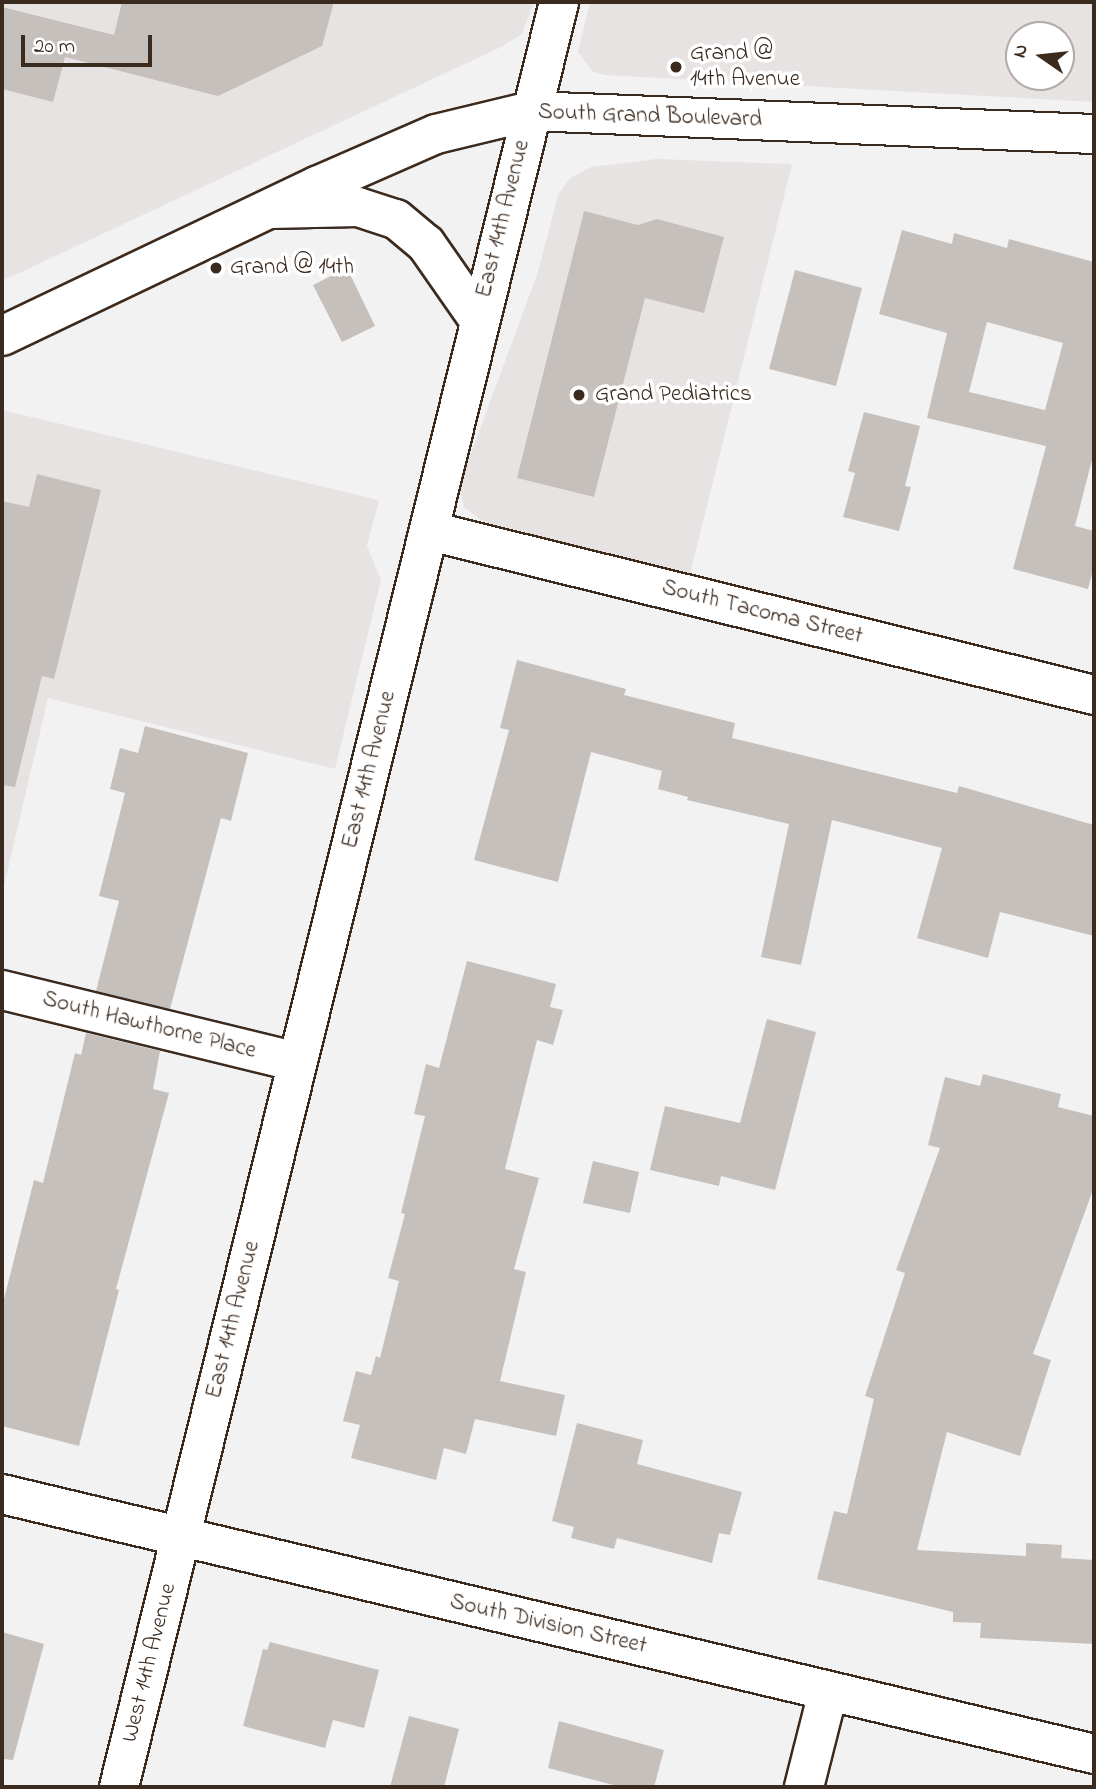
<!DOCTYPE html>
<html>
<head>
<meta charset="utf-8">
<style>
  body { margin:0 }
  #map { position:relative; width:1096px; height:1789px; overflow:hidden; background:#f3f2f2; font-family:"Indie Flower",sans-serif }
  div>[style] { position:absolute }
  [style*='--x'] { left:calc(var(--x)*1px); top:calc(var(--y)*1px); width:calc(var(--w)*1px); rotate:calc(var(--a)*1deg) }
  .built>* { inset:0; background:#e6e3e2 }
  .building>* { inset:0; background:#c6c0bd }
  .roads { filter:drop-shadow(2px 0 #3b2a1e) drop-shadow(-2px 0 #3b2a1e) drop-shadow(0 2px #3b2a1e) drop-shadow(0 -2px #3b2a1e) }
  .minor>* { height:38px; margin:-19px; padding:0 19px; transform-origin:19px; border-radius:19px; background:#fff }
  .major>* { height:38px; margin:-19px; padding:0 19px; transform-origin:19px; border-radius:19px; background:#fff }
  .dots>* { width:19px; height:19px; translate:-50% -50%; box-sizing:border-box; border:4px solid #fff; border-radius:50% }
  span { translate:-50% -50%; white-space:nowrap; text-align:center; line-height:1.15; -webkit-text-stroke:7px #fff; paint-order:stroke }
  .poi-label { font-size:23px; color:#3b2a1e }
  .left { translate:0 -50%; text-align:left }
  .street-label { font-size:23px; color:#3b2a1e }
  .frame { position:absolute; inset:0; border:4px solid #3b2a1e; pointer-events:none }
  .north { position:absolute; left:1005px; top:21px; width:70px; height:70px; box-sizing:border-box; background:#fff; border:2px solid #b1aaa5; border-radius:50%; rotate:284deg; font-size:19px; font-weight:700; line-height:28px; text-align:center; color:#3b2a1e }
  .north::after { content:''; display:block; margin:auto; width:24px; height:32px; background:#3b2a1e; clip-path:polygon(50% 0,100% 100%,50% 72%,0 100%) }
  .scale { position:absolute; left:21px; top:35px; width:131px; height:32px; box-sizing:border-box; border:4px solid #3b2a1e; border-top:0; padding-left:9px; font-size:21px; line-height:24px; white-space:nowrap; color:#3b2a1e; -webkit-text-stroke:5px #fff; paint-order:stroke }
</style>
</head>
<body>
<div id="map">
  <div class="built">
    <i style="clip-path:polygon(2px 2px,534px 2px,522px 34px,501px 47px,2px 281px)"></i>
    <i style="clip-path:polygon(evenodd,590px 2px,1094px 2px,1094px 102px,604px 75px,592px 71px,578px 52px,590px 2px,1019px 35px,1061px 35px,1061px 77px,1019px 77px,1019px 35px)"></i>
    <i style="clip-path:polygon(657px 159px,792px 164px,690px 574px,484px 522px,464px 507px,459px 486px,538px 272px,558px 195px,570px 178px,591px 167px)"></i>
    <i style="clip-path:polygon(2px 410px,379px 500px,367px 546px,381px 580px,335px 769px,48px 698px,2px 894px)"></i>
  </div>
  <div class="building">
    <i style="clip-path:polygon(122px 2px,334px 2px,322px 46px,218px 96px,65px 57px,53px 102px,2px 89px,2px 7px,114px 35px)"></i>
    <i style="clip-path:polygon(584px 211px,638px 225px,657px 219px,724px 237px,704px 313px,645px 298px,594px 497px,517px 478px)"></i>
    <i style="clip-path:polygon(evenodd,902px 230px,952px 244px,954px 233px,1007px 248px,1009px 239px,1094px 262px,1094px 452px,1075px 526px,1094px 531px,1094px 566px,1088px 589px,1013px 569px,1046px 446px,927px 418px,947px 333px,879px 314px,902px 230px,987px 322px,1063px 343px,1045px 410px,969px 392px,987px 322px)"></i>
    <i style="clip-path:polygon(347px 268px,375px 326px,342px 342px,313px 285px)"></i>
    <i style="clip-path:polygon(795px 270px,862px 288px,836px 386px,769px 369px)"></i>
    <i style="clip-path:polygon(864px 412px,920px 426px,905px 486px,911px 487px,899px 531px,843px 517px,855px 473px,848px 471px)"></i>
    <i style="clip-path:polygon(37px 474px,101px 490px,54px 679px,42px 676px,15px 787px,2px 785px,2px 501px,29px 507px)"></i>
    <i style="clip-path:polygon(517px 660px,626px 689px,624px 695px,735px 723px,732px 738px,957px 793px,959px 786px,1094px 825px,1094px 936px,1000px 912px,988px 958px,917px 938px,942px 848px,832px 820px,801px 965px,761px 957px,789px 824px,687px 800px,688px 797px,658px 789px,662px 771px,591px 752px,558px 882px,474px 860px,509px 730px,500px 728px)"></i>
    <i style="clip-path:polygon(145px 726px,248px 753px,231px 821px,221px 818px,170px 1009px,96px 991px,119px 901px,99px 896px,125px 793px,110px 789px,120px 748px,138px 753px)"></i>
    <i style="clip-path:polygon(467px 961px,556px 984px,550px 1007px,563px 1010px,553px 1045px,537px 1040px,505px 1169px,539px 1178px,514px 1269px,526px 1272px,500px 1381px,565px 1395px,556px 1436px,475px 1419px,466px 1454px,444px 1448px,436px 1480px,351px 1458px,360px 1425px,343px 1421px,356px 1371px,371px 1375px,376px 1356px,380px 1358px,399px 1281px,388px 1278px,405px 1214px,401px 1213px,425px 1116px,414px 1114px,426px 1064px,439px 1068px)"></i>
    <i style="clip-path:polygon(767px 1019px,816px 1032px,775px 1190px,721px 1176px,719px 1186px,650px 1170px,665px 1106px,740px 1123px)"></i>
    <i style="clip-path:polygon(86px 1033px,160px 1051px,153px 1089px,169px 1093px,116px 1289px,119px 1290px,79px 1446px,2px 1426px,2px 1307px,34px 1180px,43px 1183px,75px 1053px,81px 1055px)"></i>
    <i style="clip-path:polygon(983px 1074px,1061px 1094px,1058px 1107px,1094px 1116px,1094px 1187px,1033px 1354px,1051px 1360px,1020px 1456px,947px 1432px,917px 1550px,1026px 1556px,1026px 1543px,1062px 1545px,1061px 1558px,1094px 1560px,1094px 1644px,980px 1638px,981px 1623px,953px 1622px,953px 1612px,817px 1579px,834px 1511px,847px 1514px,874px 1399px,865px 1396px,905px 1273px,896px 1270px,940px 1148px,928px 1145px,945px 1077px,980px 1086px)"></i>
    <i style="clip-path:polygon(593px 1161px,639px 1172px,630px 1213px,583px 1203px)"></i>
    <i style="clip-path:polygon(577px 1423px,643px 1440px,637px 1464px,742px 1492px,730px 1535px,719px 1533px,712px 1563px,617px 1538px,614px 1549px,571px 1538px,574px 1527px,552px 1521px)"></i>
    <i style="clip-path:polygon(2px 1632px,44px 1644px,13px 1760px,2px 1759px)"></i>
    <i style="clip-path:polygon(270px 1642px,379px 1670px,364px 1728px,333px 1720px,325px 1748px,243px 1726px,263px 1649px,267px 1650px)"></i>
    <i style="clip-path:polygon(409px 1716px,459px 1729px,444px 1787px,390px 1787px)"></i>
    <i style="clip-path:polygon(559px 1721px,664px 1750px,654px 1787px,621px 1787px,548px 1768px)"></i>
  </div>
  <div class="roads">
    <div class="minor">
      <i style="--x:271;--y:209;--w:87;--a:-1.3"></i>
      <i style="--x:358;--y:207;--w:40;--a:18"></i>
      <i style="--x:396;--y:219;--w:39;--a:40"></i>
      <i style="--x:426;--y:244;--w:93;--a:55.1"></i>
      <i style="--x:430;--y:531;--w:684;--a:13.87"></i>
      <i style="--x:2;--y:990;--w:304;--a:13.7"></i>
      <i style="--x:2;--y:1494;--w:1123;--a:13.39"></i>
      <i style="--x:119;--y:1787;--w:1838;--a:-76.15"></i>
      <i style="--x:804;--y:1787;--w:98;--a:-75.8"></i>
    </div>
    <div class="major">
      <i style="--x:2;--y:336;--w:349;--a:-25.5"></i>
      <i style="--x:317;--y:186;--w:130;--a:-23.6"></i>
      <i style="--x:436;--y:134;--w:98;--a:-13.6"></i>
      <i style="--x:531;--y:111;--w:563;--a:2.34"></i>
    </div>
  </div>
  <div class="dots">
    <i style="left:676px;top:67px;background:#3b2a1e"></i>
    <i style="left:216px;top:268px;background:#3b2a1e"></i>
    <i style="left:579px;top:395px;background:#3b2a1e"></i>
  </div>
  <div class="poi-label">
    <span class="left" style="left:690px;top:67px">Grand @<br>14th Avenue</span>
    <span class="left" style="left:230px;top:268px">Grand @ 14th</span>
    <span class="left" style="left:595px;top:395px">Grand Pediatrics</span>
  </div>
  <div class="street-label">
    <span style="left:650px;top:117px;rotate:2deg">South Grand Boulevard</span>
    <span style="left:504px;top:219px;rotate:-76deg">East 14th Avenue</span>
    <span style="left:762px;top:613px;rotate:14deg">South Tacoma Street</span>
    <span style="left:370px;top:770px;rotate:-76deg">East 14th Avenue</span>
    <span style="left:149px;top:1026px;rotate:14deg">South Hawthorne Place</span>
    <span style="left:234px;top:1320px;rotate:-76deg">East 14th Avenue</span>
    <span style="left:548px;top:1625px;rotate:13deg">South Division Street</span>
    <span style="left:150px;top:1663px;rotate:-76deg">West 14th Avenue</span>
  </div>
  <div class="frame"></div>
  <div class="north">N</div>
  <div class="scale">20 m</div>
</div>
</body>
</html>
